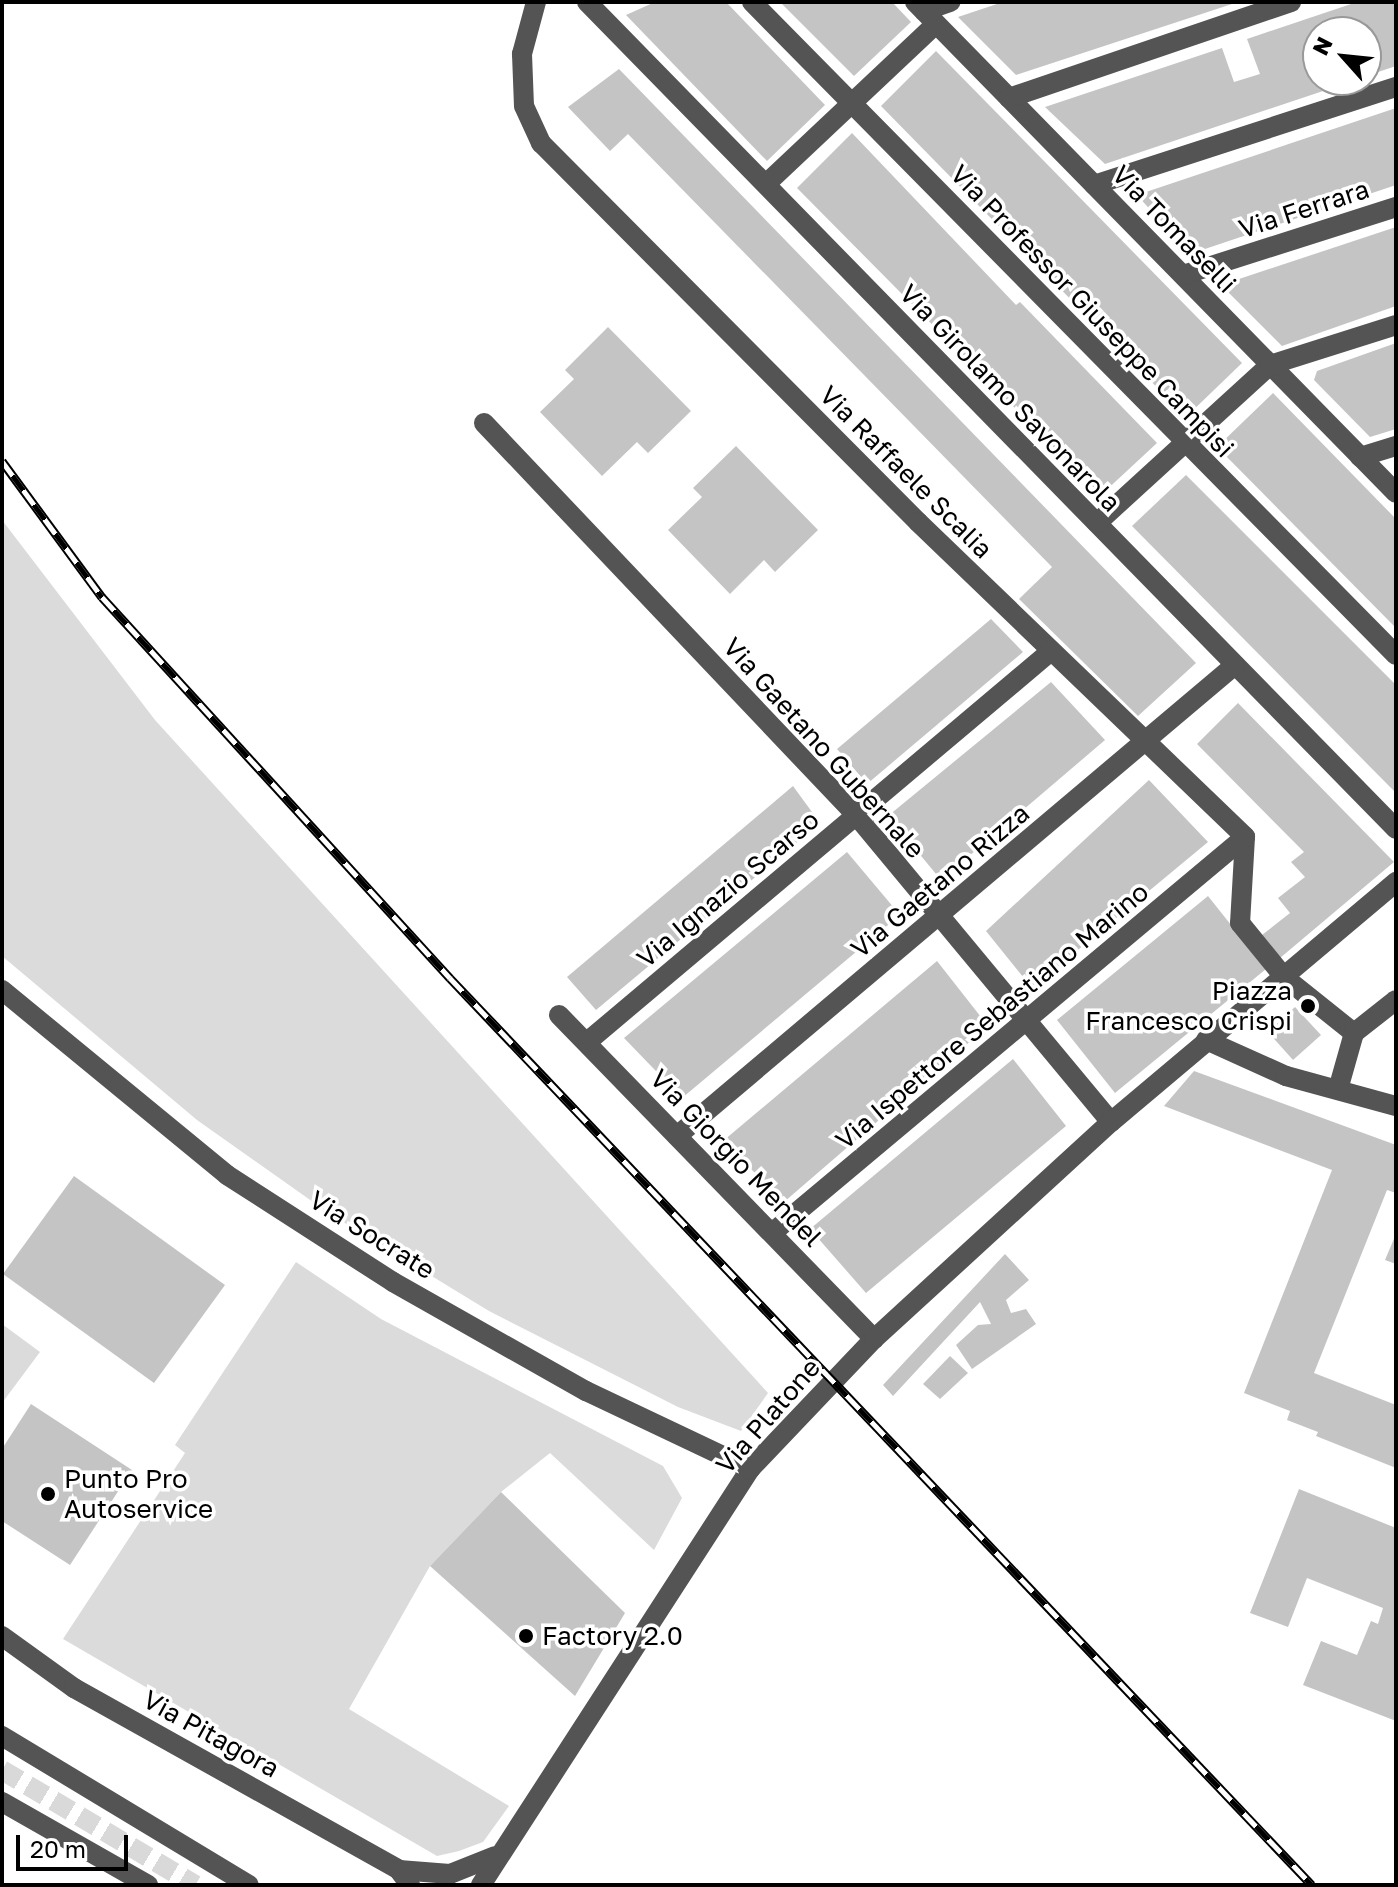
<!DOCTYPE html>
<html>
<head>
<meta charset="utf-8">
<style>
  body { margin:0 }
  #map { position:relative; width:1398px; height:1887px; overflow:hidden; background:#fff; font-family:"Golos Text",sans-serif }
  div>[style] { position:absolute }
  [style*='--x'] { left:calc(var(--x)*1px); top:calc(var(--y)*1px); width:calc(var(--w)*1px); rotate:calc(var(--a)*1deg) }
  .green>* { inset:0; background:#dbdbdb }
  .building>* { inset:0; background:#c4c4c4 }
  .major-tunnel>* { height:20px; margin-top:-10px; transform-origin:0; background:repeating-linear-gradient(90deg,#d9d9d9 0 20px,transparent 0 30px) }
  .minor>* { height:20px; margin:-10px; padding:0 10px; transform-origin:10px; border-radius:10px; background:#545454 }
  .rail>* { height:9px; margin-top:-4.5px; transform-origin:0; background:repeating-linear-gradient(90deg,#fff 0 18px,#000 0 36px); box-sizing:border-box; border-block:2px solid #000 }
  .dots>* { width:22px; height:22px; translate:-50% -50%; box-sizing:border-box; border:4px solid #fff; border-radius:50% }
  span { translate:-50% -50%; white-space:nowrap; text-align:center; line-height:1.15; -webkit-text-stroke:7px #fff; paint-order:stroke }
  .street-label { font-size:26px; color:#000 }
  .poi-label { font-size:26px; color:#000 }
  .right { translate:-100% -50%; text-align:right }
  .left { translate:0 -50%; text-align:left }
  .frame { position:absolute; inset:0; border:4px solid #000; pointer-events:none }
  .north { position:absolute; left:1302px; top:16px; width:80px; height:80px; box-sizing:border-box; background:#fff; border:2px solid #999; border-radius:50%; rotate:297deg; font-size:22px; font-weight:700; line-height:32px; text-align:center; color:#000 }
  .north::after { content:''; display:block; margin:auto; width:28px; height:36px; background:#000; clip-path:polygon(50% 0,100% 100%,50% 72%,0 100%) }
  .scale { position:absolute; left:16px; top:1835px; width:112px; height:36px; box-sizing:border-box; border:4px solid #000; border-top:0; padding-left:10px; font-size:24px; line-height:28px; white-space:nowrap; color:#000; -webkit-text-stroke:6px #fff; paint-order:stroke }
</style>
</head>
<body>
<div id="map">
  <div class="green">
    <i style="clip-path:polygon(2px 520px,155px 720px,768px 1393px,741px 1431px,678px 1407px,489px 1311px,330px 1214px,197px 1120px,2px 956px)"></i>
    <i style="clip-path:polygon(296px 1262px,381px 1319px,663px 1466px,682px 1498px,654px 1550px,550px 1453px,501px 1492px,430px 1566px,349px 1709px,509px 1806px,483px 1842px,459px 1851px,437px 1856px,63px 1639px,185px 1453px,175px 1445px)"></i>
    <i style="clip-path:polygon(2px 1324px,40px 1352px,2px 1403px)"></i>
  </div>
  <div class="building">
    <i style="clip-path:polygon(655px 2px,726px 2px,825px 105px,767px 161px,626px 15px)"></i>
    <i style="clip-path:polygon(780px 2px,892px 2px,911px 22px,854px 76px)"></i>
    <i style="clip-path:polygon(1003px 2px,1235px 2px,1235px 3px,1016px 75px,958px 17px)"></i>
    <i style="clip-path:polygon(1357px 2px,1396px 2px,1396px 66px,1366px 76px,1366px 32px,1318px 32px,1318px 80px,1353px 81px,1105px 164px,1045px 107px,1222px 48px,1234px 82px,1260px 74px,1247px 39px)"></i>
    <i style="clip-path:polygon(936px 51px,1242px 363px,1186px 417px,881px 106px)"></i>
    <i style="clip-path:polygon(619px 69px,1196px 663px,1138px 716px,1019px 599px,1052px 567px,628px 134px,610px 151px,568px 107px)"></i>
    <i style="clip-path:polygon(1396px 108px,1396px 185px,1190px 254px,1137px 195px)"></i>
    <i style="clip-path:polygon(852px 133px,1016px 305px,1020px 302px,1157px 443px,1101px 495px,797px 188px)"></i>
    <i style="clip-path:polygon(1396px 227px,1396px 306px,1282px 346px,1221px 285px)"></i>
    <i style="clip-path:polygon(608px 327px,691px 411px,648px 453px,637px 442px,602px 476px,540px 412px,574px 379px,565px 370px)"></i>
    <i style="clip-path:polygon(1396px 343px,1396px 429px,1370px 437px,1314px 380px,1317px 371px)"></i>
    <i style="clip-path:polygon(1273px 393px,1396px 519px,1396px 628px,1217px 447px)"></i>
    <i style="clip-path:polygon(736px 446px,818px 530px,775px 572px,764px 560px,730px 594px,668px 530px,702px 497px,693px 488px)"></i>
    <i style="clip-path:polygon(1186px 475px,1396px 685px,1396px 793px,1132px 526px)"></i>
    <i style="clip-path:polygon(991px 619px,1023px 652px,867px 784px,837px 749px)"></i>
    <i style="clip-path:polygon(1051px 682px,1105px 740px,941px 880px,888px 816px)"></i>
    <i style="clip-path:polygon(1238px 703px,1394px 862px,1280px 958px,1262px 935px,1290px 913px,1278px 898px,1305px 877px,1291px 862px,1304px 852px,1197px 744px)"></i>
    <i style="clip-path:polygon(1149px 780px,1208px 842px,1032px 988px,986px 931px)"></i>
    <i style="clip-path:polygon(793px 786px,820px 823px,596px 1010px,567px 977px)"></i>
    <i style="clip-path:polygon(847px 852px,900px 915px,682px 1098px,624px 1038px)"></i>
    <i style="clip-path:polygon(1208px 896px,1266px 969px,1115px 1093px,1057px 1020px)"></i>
    <i style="clip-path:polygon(937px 961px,988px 1026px,784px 1202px,723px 1141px)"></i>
    <i style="clip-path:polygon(1295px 1007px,1321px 1035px,1293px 1060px,1268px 1032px)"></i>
    <i style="clip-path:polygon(1013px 1059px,1066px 1126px,866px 1293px,810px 1229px)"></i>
    <i style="clip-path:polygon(1194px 1071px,1396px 1145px,1396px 1193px,1387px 1190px,1314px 1373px,1396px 1405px,1396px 1468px,1316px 1436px,1318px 1432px,1287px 1420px,1290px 1411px,1244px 1393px,1332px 1170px,1164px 1106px)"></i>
    <i style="clip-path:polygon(74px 1176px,225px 1285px,154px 1383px,3px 1274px)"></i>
    <i style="clip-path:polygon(1396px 1234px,1396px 1264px,1385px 1260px)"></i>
    <i style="clip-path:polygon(1005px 1254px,1029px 1280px,1006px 1300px,1011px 1313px,1026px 1309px,1036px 1324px,972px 1369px,956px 1345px,978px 1325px,991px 1324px,980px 1302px,893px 1396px,883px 1385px)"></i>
    <i style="clip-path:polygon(950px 1356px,968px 1373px,940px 1399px,923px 1384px)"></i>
    <i style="clip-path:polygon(31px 1404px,132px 1470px,70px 1565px,2px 1521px,2px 1449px)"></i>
    <i style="clip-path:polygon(1299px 1489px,1396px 1528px,1396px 1721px,1303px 1685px,1321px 1641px,1357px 1655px,1371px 1621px,1378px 1624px,1383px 1608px,1307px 1578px,1288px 1627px,1250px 1613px)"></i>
    <i style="clip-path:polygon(501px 1492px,625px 1613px,575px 1696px,430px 1566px)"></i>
  </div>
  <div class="major-tunnel">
    <i style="--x:2;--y:1770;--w:225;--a:30.8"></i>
  </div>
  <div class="minor">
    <i style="--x:536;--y:2;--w:54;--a:105.1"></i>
    <i style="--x:522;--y:54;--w:52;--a:87.8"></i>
    <i style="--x:524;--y:106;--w:41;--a:65.3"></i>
    <i style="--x:541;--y:143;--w:535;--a:45.15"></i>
    <i style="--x:918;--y:522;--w:454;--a:43.9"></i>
    <i style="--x:1245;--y:837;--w:86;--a:93.3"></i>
    <i style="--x:1240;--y:923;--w:70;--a:50.8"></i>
    <i style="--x:1284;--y:977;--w:90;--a:38.7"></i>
    <i style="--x:587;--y:2;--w:1157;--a:45.63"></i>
    <i style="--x:752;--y:2;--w:917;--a:45.4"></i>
    <i style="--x:915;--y:2;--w:687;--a:45.59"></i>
    <i style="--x:924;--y:11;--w:28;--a:-19"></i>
    <i style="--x:1009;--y:98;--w:298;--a:-18.8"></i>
    <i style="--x:766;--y:184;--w:233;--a:-43.3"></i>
    <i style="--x:1094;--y:185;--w:318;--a:-18"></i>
    <i style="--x:1183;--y:275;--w:224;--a:-17.7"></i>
    <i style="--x:484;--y:423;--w:540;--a:46.5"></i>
    <i style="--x:856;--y:815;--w:399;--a:50.3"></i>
    <i style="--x:1360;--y:457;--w:38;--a:-17"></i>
    <i style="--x:1097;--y:523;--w:234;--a:-42.4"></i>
    <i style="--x:1270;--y:365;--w:132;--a:-17.6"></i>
    <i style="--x:2;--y:990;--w:291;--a:39.4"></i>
    <i style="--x:227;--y:1175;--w:197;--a:32.8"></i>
    <i style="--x:393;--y:1282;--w:222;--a:29.5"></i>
    <i style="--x:586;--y:1391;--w:182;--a:25.4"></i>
    <i style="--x:559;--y:1015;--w:452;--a:45.8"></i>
    <i style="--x:1206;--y:1040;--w:88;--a:24.2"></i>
    <i style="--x:1286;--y:1076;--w:114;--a:15.3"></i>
    <i style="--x:587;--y:1042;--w:605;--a:-40.11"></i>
    <i style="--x:1339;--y:1086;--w:55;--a:-74.2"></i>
    <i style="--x:1354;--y:1033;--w:53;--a:-38.2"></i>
    <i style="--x:677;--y:1136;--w:730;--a:-40.17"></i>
    <i style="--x:772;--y:1233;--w:617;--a:-39.94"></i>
    <i style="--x:2;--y:1636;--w:89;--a:35.8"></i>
    <i style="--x:74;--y:1688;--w:372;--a:29.2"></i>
    <i style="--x:399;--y:1870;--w:19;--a:54"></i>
    <i style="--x:2;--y:1736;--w:288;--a:31.1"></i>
    <i style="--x:2;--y:1802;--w:168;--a:29.6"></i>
    <i style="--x:399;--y:1870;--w:51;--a:4.5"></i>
    <i style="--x:450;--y:1874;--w:48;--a:-21.8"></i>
    <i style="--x:481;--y:1885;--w:495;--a:-57.1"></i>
    <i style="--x:750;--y:1469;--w:180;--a:-46.4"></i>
    <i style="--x:874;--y:1339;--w:321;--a:-42.5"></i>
    <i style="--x:1111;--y:1122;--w:373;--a:-40.1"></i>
  </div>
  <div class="rail">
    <i style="--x:2;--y:461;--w:169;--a:53.7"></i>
    <i style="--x:102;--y:597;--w:516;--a:47.59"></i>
    <i style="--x:450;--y:978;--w:1251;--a:46.46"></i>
  </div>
  <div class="dots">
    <i style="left:1308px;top:1006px;background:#000"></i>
    <i style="left:48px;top:1494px;background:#000"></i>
    <i style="left:526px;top:1636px;background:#000"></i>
  </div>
  <div class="street-label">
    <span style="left:1304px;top:209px;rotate:-18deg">Via Ferrara</span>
    <span style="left:1174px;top:229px;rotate:46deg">Via Tomaselli</span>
    <span style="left:1092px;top:311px;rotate:46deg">Via Professor Giuseppe Campisi</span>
    <span style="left:1010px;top:398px;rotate:46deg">Via Girolamo Savonarola</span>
    <span style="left:906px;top:472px;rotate:45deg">Via Raffaele Scalia</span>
    <span style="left:824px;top:748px;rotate:48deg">Via Gaetano Gubernale</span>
    <span style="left:940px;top:881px;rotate:-40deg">Via Gaetano Rizza</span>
    <span style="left:728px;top:889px;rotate:-40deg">Via Ignazio Scarso</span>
    <span style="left:992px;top:1016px;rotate:-40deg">Via Ispettore Sebastiano Marino</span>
    <span style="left:736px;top:1158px;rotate:46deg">Via Giorgio Mendel</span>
    <span style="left:372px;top:1235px;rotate:32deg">Via Socrate</span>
    <span style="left:768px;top:1416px;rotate:-49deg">Via Platone</span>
    <span style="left:211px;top:1734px;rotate:29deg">Via Pitagora</span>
  </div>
  <div class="poi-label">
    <span class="right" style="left:1292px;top:1006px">Piazza<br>Francesco Crispi</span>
    <span class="left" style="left:64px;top:1494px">Punto Pro<br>Autoservice</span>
    <span class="left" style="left:542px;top:1636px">Factory 2.0</span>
  </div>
  <div class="frame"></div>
  <div class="north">N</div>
  <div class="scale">20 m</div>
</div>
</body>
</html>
